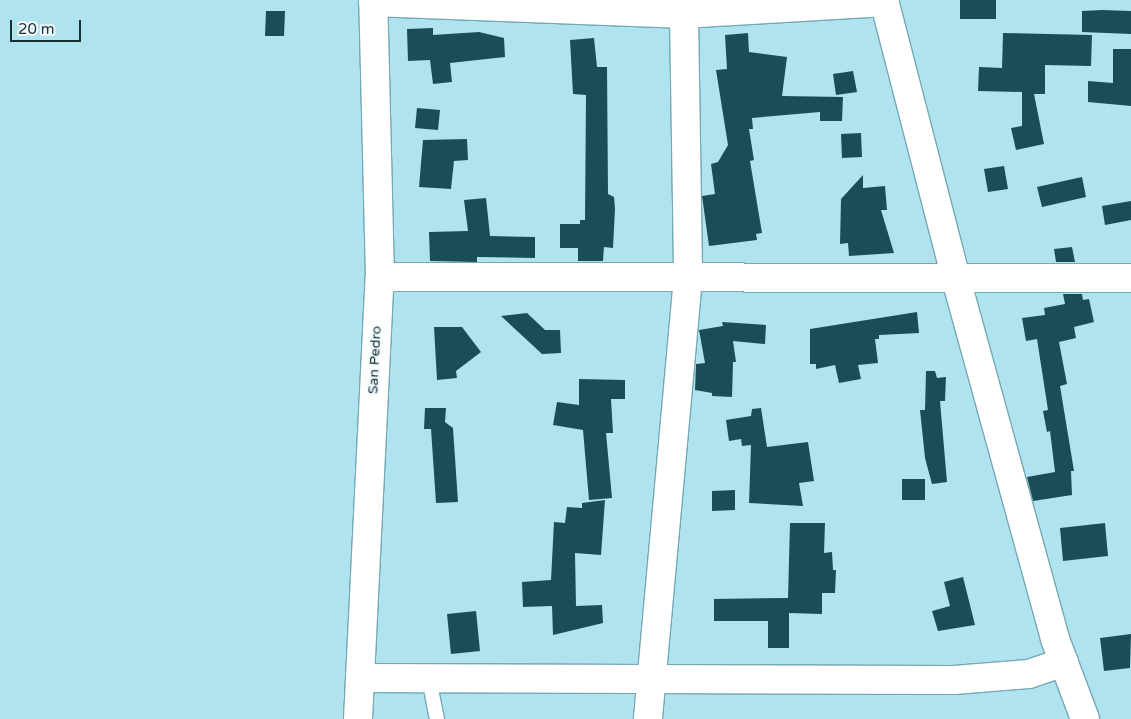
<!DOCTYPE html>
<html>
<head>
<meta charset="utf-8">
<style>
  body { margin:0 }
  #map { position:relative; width:1131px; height:719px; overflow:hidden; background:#afe3ef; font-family:"Varela Round",sans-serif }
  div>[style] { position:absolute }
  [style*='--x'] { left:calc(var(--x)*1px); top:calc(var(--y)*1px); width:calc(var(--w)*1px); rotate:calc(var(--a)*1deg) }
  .building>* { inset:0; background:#1a4d57 }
  .roads { filter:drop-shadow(1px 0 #75a8b3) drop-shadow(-1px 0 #75a8b3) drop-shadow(0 1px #75a8b3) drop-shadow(0 -1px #75a8b3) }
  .lane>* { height:14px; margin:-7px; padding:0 7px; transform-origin:7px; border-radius:7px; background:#fff }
  .street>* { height:28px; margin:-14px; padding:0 14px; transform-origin:14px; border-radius:14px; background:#fff }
  .secondary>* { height:28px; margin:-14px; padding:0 14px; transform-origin:14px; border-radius:14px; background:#fff }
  span { translate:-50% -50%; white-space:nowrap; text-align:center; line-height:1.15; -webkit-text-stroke:5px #f2fcfe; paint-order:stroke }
  .street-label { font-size:14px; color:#1a2f34 }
  .scale { position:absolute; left:10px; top:20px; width:71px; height:22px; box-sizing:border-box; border:2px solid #1a2f34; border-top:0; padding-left:6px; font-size:15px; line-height:18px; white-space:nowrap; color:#1a2f34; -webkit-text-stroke:4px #f2fcfe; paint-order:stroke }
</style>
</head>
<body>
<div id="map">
  <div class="building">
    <i style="clip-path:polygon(960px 0,996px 0,996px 19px,960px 19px)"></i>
    <i style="clip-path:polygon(1102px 10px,1131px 11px,1131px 34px,1082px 32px,1082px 11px)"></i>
    <i style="clip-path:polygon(266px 11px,285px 11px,284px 36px,265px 36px)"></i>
    <i style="clip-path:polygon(433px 28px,433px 35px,479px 32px,504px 38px,505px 57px,450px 63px,452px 82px,433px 84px,430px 60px,408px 61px,407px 29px)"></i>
    <i style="clip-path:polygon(748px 33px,749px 52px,787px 57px,782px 96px,843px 97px,842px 121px,820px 121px,820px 112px,752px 118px,753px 129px,749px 129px,754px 160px,750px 161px,762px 233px,756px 234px,757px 240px,709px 246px,702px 196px,715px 194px,711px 164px,718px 162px,728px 145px,716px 70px,727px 69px,725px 35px)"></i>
    <i style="clip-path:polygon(1003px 33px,1092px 35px,1091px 66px,1045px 65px,1045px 94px,1034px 94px,1044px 144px,1016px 150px,1011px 128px,1022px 126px,1022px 92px,978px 91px,979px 67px,1002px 68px)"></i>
    <i style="clip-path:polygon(594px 38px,597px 67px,607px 67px,608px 194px,614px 197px,615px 209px,613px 248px,604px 247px,603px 261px,578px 261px,578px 248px,560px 248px,560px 224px,580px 224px,580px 220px,585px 220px,586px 95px,573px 94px,570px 40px)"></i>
    <i style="clip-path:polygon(1113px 49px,1131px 49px,1131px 106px,1088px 102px,1088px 81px,1113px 83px)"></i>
    <i style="clip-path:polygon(853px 71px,857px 92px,836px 95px,833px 74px)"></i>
    <i style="clip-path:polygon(417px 108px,440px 110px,438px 130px,415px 128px)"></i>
    <i style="clip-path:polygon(861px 133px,862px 157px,842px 158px,841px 134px)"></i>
    <i style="clip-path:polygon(467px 139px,468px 160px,454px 161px,451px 189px,419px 187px,423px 140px)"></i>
    <i style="clip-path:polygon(1004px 166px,1008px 189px,988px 192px,984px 169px)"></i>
    <i style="clip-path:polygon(863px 175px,863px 188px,885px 186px,887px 210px,881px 210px,894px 253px,849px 256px,848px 243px,840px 244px,841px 199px)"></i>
    <i style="clip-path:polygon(1082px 177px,1086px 197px,1042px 207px,1037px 187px)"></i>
    <i style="clip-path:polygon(486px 198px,490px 236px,535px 237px,535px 258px,477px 257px,477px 262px,430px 261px,429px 232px,468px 231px,464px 200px)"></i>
    <i style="clip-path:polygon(1131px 201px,1131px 220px,1105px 225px,1102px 206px)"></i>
    <i style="clip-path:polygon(1072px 247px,1075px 262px,1056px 262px,1054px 249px)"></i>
    <i style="clip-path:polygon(1063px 294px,1082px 294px,1083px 300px,1089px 299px,1094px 322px,1074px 327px,1076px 338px,1059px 342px,1067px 384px,1060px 386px,1074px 471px,1071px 471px,1072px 495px,1033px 501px,1027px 477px,1055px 472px,1050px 431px,1047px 432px,1043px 411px,1048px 410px,1037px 339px,1026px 341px,1022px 318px,1045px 315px,1044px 308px,1065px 304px)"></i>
    <i style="clip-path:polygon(917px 312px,919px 333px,879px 335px,879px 339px,875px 339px,878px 363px,858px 365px,861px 379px,839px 383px,835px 365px,816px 369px,816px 364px,810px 364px,810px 329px)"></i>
    <i style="clip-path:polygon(527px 313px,545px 330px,560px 330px,561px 353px,542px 354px,501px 316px)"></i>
    <i style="clip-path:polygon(722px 322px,766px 325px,765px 344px,733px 341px,736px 362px,733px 362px,732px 397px,712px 396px,712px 393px,695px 390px,696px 364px,705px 363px,699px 330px,723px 326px)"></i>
    <i style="clip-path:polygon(434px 327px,462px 327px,481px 352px,456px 371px,457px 378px,437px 380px)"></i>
    <i style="clip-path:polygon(926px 371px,935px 371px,937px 378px,946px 377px,945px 401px,940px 401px,947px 482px,932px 484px,925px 458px,920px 410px,925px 410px)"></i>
    <i style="clip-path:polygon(579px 379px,625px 380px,625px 399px,611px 399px,613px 433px,606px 433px,612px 498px,589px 500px,583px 430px,553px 425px,557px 402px,579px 405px)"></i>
    <i style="clip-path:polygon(425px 408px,446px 408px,445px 422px,453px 428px,458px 502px,436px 503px,431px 429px,424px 429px)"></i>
    <i style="clip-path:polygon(761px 408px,767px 447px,808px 442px,814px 481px,799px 483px,803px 506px,749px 503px,751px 445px,742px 446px,741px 439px,729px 441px,726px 420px,751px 416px,752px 409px)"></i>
    <i style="clip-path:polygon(902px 479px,925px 479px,925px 500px,902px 500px)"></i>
    <i style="clip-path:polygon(735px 490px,735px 510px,712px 511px,712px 491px)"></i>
    <i style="clip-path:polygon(605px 500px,601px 555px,575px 553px,576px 606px,602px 605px,603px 623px,553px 635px,552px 606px,523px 607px,522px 582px,551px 580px,554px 522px,565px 523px,567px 507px,582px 508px,582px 503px)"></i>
    <i style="clip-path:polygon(790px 523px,825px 523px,824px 553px,832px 552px,833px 570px,836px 570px,835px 593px,822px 593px,822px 614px,789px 613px,789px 648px,768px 648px,768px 621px,714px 621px,714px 599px,788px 598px)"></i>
    <i style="clip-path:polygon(1105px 523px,1108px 556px,1063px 561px,1060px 528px)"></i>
    <i style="clip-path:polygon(963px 577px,975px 625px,938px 631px,932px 611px,950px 606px,944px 582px)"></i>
    <i style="clip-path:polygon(476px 611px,480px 651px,451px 654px,447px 614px)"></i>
    <i style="clip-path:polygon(1131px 634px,1130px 668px,1104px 671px,1100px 638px)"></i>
  </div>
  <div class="roads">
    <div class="lane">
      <i style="--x:429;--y:679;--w:41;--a:78.7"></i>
    </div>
    <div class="street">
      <i style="--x:884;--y:0;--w:288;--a:75.5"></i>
      <i style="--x:956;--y:279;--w:373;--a:74.6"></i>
      <i style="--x:1055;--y:639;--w:85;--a:69.4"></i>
      <i style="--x:373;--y:2;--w:311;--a:2.2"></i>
      <i style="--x:684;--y:14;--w:264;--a:89.1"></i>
      <i style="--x:688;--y:278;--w:443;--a:95.2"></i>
      <i style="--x:684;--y:14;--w:201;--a:-3.4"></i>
      <i style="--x:380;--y:277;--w:751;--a:0.08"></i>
      <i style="--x:360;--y:678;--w:594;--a:0.19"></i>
      <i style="--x:954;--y:680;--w:75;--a:-4.6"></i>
      <i style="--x:1029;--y:674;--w:37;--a:-19"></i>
    </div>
    <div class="secondary">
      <i style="--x:358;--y:719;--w:443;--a:-87.2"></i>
      <i style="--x:380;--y:277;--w:277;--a:-91.4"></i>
    </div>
  </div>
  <div class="street-label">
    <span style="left:375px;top:360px;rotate:-87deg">San Pedro</span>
  </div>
  <div class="scale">20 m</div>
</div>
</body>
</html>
